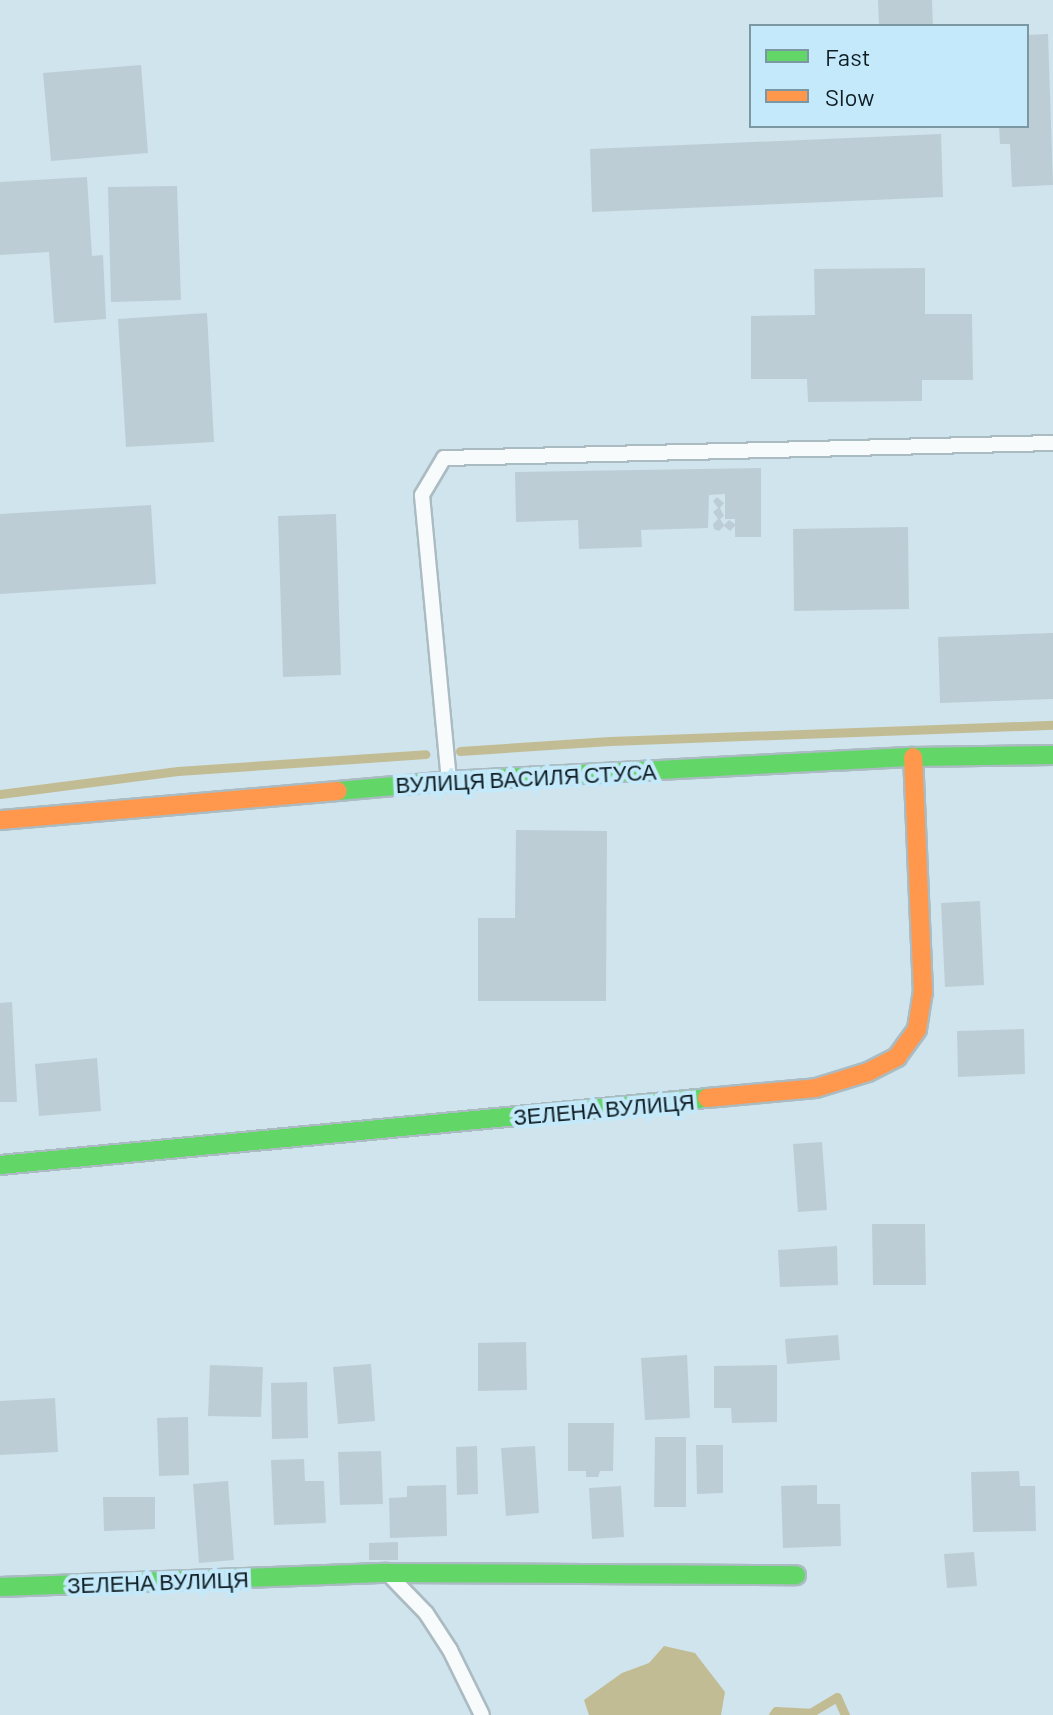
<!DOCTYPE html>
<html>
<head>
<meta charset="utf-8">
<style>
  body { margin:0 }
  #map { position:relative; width:1053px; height:1715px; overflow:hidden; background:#d0e4ed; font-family:Barlow,sans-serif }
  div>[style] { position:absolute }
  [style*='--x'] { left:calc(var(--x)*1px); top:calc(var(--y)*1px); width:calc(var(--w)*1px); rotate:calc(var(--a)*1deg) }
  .water>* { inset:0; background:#c2bc95 }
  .stream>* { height:9px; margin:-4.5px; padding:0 4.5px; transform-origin:4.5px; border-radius:4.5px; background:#c2bc95 }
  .building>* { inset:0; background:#bdcdd5 }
  .roads { filter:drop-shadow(2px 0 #abbbc2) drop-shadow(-2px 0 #abbbc2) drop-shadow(0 2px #abbbc2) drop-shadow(0 -2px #abbbc2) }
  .lane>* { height:14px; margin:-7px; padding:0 7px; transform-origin:7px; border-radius:7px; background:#f8fbfc }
  .fast>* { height:18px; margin:-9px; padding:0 9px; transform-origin:9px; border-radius:9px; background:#63d668 }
  .slow>* { height:18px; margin:-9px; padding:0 9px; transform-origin:9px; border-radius:9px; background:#ff974d }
  span { translate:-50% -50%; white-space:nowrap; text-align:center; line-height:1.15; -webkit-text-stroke:8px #c3e9fa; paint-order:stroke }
  .street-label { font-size:22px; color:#0f1d23 }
  .legend { position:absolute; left:749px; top:24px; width:280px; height:104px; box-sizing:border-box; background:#c3e9fa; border:2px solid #7b97a4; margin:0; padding:10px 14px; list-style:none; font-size:24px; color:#0f1d23 }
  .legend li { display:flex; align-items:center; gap:16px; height:40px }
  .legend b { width:40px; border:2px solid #7b97a4 }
</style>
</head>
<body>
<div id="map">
  <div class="water">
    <i style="clip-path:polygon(664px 1646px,695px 1653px,725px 1692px,721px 1715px,589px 1715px,584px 1700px,622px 1673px,649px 1663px)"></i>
  </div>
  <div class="stream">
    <i style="--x:460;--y:751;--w:150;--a:-3.8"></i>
    <i style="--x:610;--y:741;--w:443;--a:-2.1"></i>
    <i style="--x:0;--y:794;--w:179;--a:-7.4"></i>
    <i style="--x:178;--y:771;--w:248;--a:-3.9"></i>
    <i style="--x:773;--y:1715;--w:5;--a:-53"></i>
    <i style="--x:776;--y:1711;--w:34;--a:3"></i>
    <i style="--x:810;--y:1713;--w:31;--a:-31"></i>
    <i style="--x:837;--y:1697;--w:20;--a:66"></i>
  </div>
  <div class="building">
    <i style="clip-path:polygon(878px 0,932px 0,933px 26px,879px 26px)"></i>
    <i style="clip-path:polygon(1048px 34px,1053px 185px,1012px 187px,1010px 144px,1000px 144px,999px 126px,1027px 126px,1027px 35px)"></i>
    <i style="clip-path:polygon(141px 65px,148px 153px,51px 161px,43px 73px)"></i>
    <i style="clip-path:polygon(941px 134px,943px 197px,592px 212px,590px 149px)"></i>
    <i style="clip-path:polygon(87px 177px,92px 256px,103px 255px,106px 319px,54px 323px,49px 252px,0 255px,0 182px)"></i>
    <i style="clip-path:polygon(177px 186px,181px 300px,111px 302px,108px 187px)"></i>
    <i style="clip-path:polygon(925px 268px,925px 314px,972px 314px,973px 380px,922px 380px,922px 401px,808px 402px,807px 379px,751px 379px,751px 316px,815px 315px,814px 269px)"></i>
    <i style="clip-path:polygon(207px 313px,214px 442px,126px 447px,118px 319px)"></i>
    <i style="clip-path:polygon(761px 468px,761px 537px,735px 537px,735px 526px,730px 531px,724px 526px,719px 531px,714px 529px,713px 524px,718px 519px,713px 512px,718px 508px,713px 501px,717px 497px,724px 503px,720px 508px,724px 516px,720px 519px,724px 525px,729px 520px,735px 524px,735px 519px,725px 519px,725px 494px,709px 495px,708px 528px,641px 530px,642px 547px,579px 549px,578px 520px,516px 522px,515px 472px)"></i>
    <i style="clip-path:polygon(151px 505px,156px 584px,0 594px,0 514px)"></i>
    <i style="clip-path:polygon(336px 514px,341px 675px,283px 677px,278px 516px)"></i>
    <i style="clip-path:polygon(908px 527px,909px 609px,794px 611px,793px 529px)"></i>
    <i style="clip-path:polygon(1053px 633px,1053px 699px,940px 703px,938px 637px)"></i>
    <i style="clip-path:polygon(516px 830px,607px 831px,606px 1001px,478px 1001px,478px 918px,515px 918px)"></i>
    <i style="clip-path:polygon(980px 901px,984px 985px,945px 987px,941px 903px)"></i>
    <i style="clip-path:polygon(12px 1002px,17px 1102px,0 1102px,0 1003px)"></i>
    <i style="clip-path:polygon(1024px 1029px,1025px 1074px,958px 1077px,957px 1031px)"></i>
    <i style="clip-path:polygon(97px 1058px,101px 1111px,39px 1116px,35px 1064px)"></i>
    <i style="clip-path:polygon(822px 1142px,827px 1210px,798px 1212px,793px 1144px)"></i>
    <i style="clip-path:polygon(872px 1224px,925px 1224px,926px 1285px,873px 1285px)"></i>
    <i style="clip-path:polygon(837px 1246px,838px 1285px,780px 1287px,778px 1250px)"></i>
    <i style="clip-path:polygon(838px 1335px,840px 1360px,787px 1364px,785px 1339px)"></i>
    <i style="clip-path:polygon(526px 1342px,527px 1390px,478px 1391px,478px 1343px)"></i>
    <i style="clip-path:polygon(687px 1355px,690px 1418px,645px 1420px,641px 1358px)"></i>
    <i style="clip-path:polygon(371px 1364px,375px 1421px,338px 1424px,333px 1367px)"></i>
    <i style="clip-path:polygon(210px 1365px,263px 1367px,261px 1417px,208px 1416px)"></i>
    <i style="clip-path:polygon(777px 1365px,777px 1422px,732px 1423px,731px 1408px,714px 1408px,714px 1366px)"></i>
    <i style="clip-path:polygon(307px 1382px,308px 1438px,272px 1439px,271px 1383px)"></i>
    <i style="clip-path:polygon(55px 1398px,58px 1452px,0 1455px,0 1401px)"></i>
    <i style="clip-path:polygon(188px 1417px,189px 1475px,159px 1476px,157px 1418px)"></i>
    <i style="clip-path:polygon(568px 1423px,614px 1423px,613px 1471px,600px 1471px,598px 1477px,586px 1477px,586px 1471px,568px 1471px)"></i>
    <i style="clip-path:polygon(655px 1437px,686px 1437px,686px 1507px,654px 1507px)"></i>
    <i style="clip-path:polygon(696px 1445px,723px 1445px,723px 1493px,697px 1494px)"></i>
    <i style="clip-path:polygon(477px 1446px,478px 1494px,457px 1495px,456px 1447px)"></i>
    <i style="clip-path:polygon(535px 1446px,539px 1513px,506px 1516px,501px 1448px)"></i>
    <i style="clip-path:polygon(381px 1451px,383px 1504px,340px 1505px,338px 1452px)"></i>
    <i style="clip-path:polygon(304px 1459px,305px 1481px,324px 1481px,326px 1523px,274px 1525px,271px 1460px)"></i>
    <i style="clip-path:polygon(1019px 1471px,1020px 1486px,1035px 1486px,1036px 1531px,973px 1532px,971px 1472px)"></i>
    <i style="clip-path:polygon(228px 1481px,234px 1560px,199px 1563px,193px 1484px)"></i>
    <i style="clip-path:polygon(446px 1485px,447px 1536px,390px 1538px,389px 1498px,407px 1497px,407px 1486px)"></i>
    <i style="clip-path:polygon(817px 1485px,817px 1504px,840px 1504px,841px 1546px,783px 1548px,781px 1486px)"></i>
    <i style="clip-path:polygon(621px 1486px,624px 1537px,592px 1539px,589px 1488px)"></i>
    <i style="clip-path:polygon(103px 1497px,155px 1497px,155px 1529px,104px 1531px)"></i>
    <i style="clip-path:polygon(398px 1542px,398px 1560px,369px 1560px,369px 1543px)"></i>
    <i style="clip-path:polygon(974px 1552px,977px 1586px,947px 1588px,944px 1554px)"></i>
  </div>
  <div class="roads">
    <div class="lane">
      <i style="--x:449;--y:781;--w:287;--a:-95.4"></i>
      <i style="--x:422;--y:495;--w:43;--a:-59.3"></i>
      <i style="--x:444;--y:458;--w:609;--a:-1.41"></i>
      <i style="--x:393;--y:1579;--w:47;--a:45.9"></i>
      <i style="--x:426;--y:1613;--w:44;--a:57"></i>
      <i style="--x:450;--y:1650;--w:72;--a:63.8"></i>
    </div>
    <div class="fast">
      <i style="--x:338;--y:791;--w:111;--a:-5.1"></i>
      <i style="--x:449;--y:781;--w:465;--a:-3"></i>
      <i style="--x:913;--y:757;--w:140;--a:-0.8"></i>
      <i style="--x:0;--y:1165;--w:710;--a:-5.41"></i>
      <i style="--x:0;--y:1587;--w:387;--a:-2.1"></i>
      <i style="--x:387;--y:1573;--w:409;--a:0.3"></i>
    </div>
    <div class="slow">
      <i style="--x:0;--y:820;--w:339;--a:-4.9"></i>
      <i style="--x:707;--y:1098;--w:109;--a:-5.2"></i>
      <i style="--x:816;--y:1088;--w:54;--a:-17.1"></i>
      <i style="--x:868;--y:1072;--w:33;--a:-27"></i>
      <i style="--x:897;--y:1057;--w:34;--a:-54"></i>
      <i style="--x:917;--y:1029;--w:36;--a:-81"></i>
      <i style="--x:923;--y:993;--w:236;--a:-92.4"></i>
    </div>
  </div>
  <div class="street-label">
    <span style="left:526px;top:778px;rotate:-3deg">ВУЛИЦЯ ВАСИЛЯ СТУСА</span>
    <span style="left:604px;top:1109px;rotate:-5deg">ЗЕЛЕНА ВУЛИЦЯ</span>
    <span style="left:158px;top:1582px;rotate:-2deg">ЗЕЛЕНА ВУЛИЦЯ</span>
  </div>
  <ul class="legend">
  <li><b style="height:10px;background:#63d668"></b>Fast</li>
  <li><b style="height:10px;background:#ff974d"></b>Slow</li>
  </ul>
</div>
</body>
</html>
